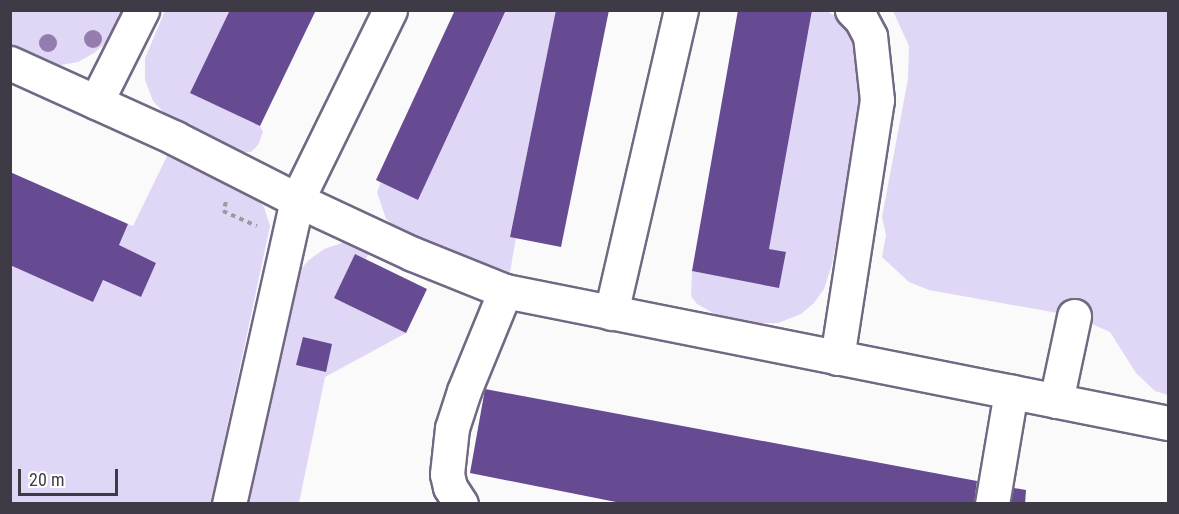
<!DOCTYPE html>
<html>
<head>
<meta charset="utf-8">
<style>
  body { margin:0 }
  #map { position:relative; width:1179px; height:514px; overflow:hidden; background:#fafafa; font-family:"Roboto Condensed",sans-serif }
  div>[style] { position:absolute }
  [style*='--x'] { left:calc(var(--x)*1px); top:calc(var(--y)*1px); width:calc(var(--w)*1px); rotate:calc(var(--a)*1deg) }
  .green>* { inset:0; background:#e0d6f5 }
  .building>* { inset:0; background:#664a92 }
  .path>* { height:4px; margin-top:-2px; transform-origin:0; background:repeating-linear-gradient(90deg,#9d9ba1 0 4.5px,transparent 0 9px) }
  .roads { filter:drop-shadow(2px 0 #716983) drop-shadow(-2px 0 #716983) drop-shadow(0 2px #716983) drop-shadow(0 -2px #716983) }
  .minor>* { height:33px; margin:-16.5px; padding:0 16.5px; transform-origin:16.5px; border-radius:16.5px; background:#fff }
  .trees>* { width:18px; height:18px; margin:-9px; border-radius:50%; background:#957caf }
  span { translate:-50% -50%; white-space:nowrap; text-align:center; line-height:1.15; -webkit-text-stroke:6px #fff; paint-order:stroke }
  .frame { position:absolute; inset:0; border:12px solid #3f3b46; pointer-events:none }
  .scale { position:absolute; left:18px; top:469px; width:100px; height:27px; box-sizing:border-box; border:3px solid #3f3b46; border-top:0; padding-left:8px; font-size:18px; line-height:21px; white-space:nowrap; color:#3f3b46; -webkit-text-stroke:4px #fff; paint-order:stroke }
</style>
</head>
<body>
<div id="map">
  <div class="green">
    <i style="clip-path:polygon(11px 11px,125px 11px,108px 41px,94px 53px,78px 62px,61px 65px,43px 62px,11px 47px)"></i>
    <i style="clip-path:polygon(165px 11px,230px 11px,191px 93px,260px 126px,263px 132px,258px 145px,251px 152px,236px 152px,173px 122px,153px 101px,145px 80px,145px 58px)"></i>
    <i style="clip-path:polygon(506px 11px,556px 11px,510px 236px,516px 238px,510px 272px,409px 237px,386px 219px,377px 192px,381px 182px,418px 200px)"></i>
    <i style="clip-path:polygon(804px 11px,827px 11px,841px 20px,859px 39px,867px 76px,832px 264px,824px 289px,814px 303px,801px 314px,778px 323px,759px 323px,715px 314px,697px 304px,691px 296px,692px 271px,779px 287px,786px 253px,769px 249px)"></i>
    <i style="clip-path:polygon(893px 11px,1168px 11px,1168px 395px,1155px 391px,1136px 373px,1110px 332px,1074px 316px,929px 290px,909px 282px,882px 257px,886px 235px,882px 217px,908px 79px,909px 46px)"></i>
    <i style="clip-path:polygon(168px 154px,249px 190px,264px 207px,270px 226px,211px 503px,11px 504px,11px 265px,93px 302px,103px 280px,141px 297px,156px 263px,119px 245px,128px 224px,133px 226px)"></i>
    <i style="clip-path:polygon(342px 243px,358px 243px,372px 247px,366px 259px,355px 254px,334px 298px,406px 333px,325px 377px,299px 503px,245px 504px,298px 272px,309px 260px,324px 249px)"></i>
  </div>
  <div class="building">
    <i style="clip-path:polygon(230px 10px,316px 10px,260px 126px,190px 93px)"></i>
    <i style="clip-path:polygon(455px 10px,506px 10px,418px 200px,376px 180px)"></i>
    <i style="clip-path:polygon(556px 10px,609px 10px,561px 247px,510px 237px)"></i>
    <i style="clip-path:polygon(738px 10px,812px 10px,769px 249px,786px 252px,779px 288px,692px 271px)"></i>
    <i style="clip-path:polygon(10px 172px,128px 224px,119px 245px,156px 263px,141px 297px,103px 280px,93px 302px,10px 265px)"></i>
    <i style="clip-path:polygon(355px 254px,427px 289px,406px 333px,334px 298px)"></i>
    <i style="clip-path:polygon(303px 337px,332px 344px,326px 372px,296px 365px)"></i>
    <i style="clip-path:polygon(485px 389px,977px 481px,974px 504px,626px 504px,470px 473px)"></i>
    <i style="clip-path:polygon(1014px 488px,1026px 490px,1025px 504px,1011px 504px)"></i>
  </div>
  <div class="path">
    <i style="--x:226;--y:202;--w:9;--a:108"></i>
    <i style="--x:223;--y:211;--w:37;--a:24"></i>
  </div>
  <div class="roads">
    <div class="minor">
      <i style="--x:390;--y:10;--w:212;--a:116.1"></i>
      <i style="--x:297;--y:200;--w:128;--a:25"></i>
      <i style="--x:413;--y:254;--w:99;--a:21.9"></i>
      <i style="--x:505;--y:291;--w:676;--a:11.26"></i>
      <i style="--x:10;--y:63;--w:181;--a:24.4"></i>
      <i style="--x:175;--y:138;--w:137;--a:26.9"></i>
      <i style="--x:297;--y:200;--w:312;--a:102.6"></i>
      <i style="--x:96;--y:102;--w:103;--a:-63.4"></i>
      <i style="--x:611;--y:313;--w:311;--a:-77"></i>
      <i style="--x:837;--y:358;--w:261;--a:-81.2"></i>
      <i style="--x:877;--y:100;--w:64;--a:-96.2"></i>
      <i style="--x:870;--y:36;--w:19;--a:-118"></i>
      <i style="--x:861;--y:19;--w:13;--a:-135"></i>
      <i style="--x:1056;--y:401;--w:87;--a:-78"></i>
      <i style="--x:461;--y:504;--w:20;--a:-123"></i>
      <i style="--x:450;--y:487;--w:13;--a:-103"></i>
      <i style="--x:447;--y:474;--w:46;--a:-83.8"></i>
      <i style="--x:452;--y:428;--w:39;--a:-72"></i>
      <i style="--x:464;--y:391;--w:108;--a:-67.7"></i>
      <i style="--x:992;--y:504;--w:114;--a:-80.4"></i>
    </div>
  </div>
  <div class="trees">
    <i style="left:93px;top:39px"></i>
    <i style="left:48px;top:43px"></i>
  </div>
  <div class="frame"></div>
  <div class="scale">20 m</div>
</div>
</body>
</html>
